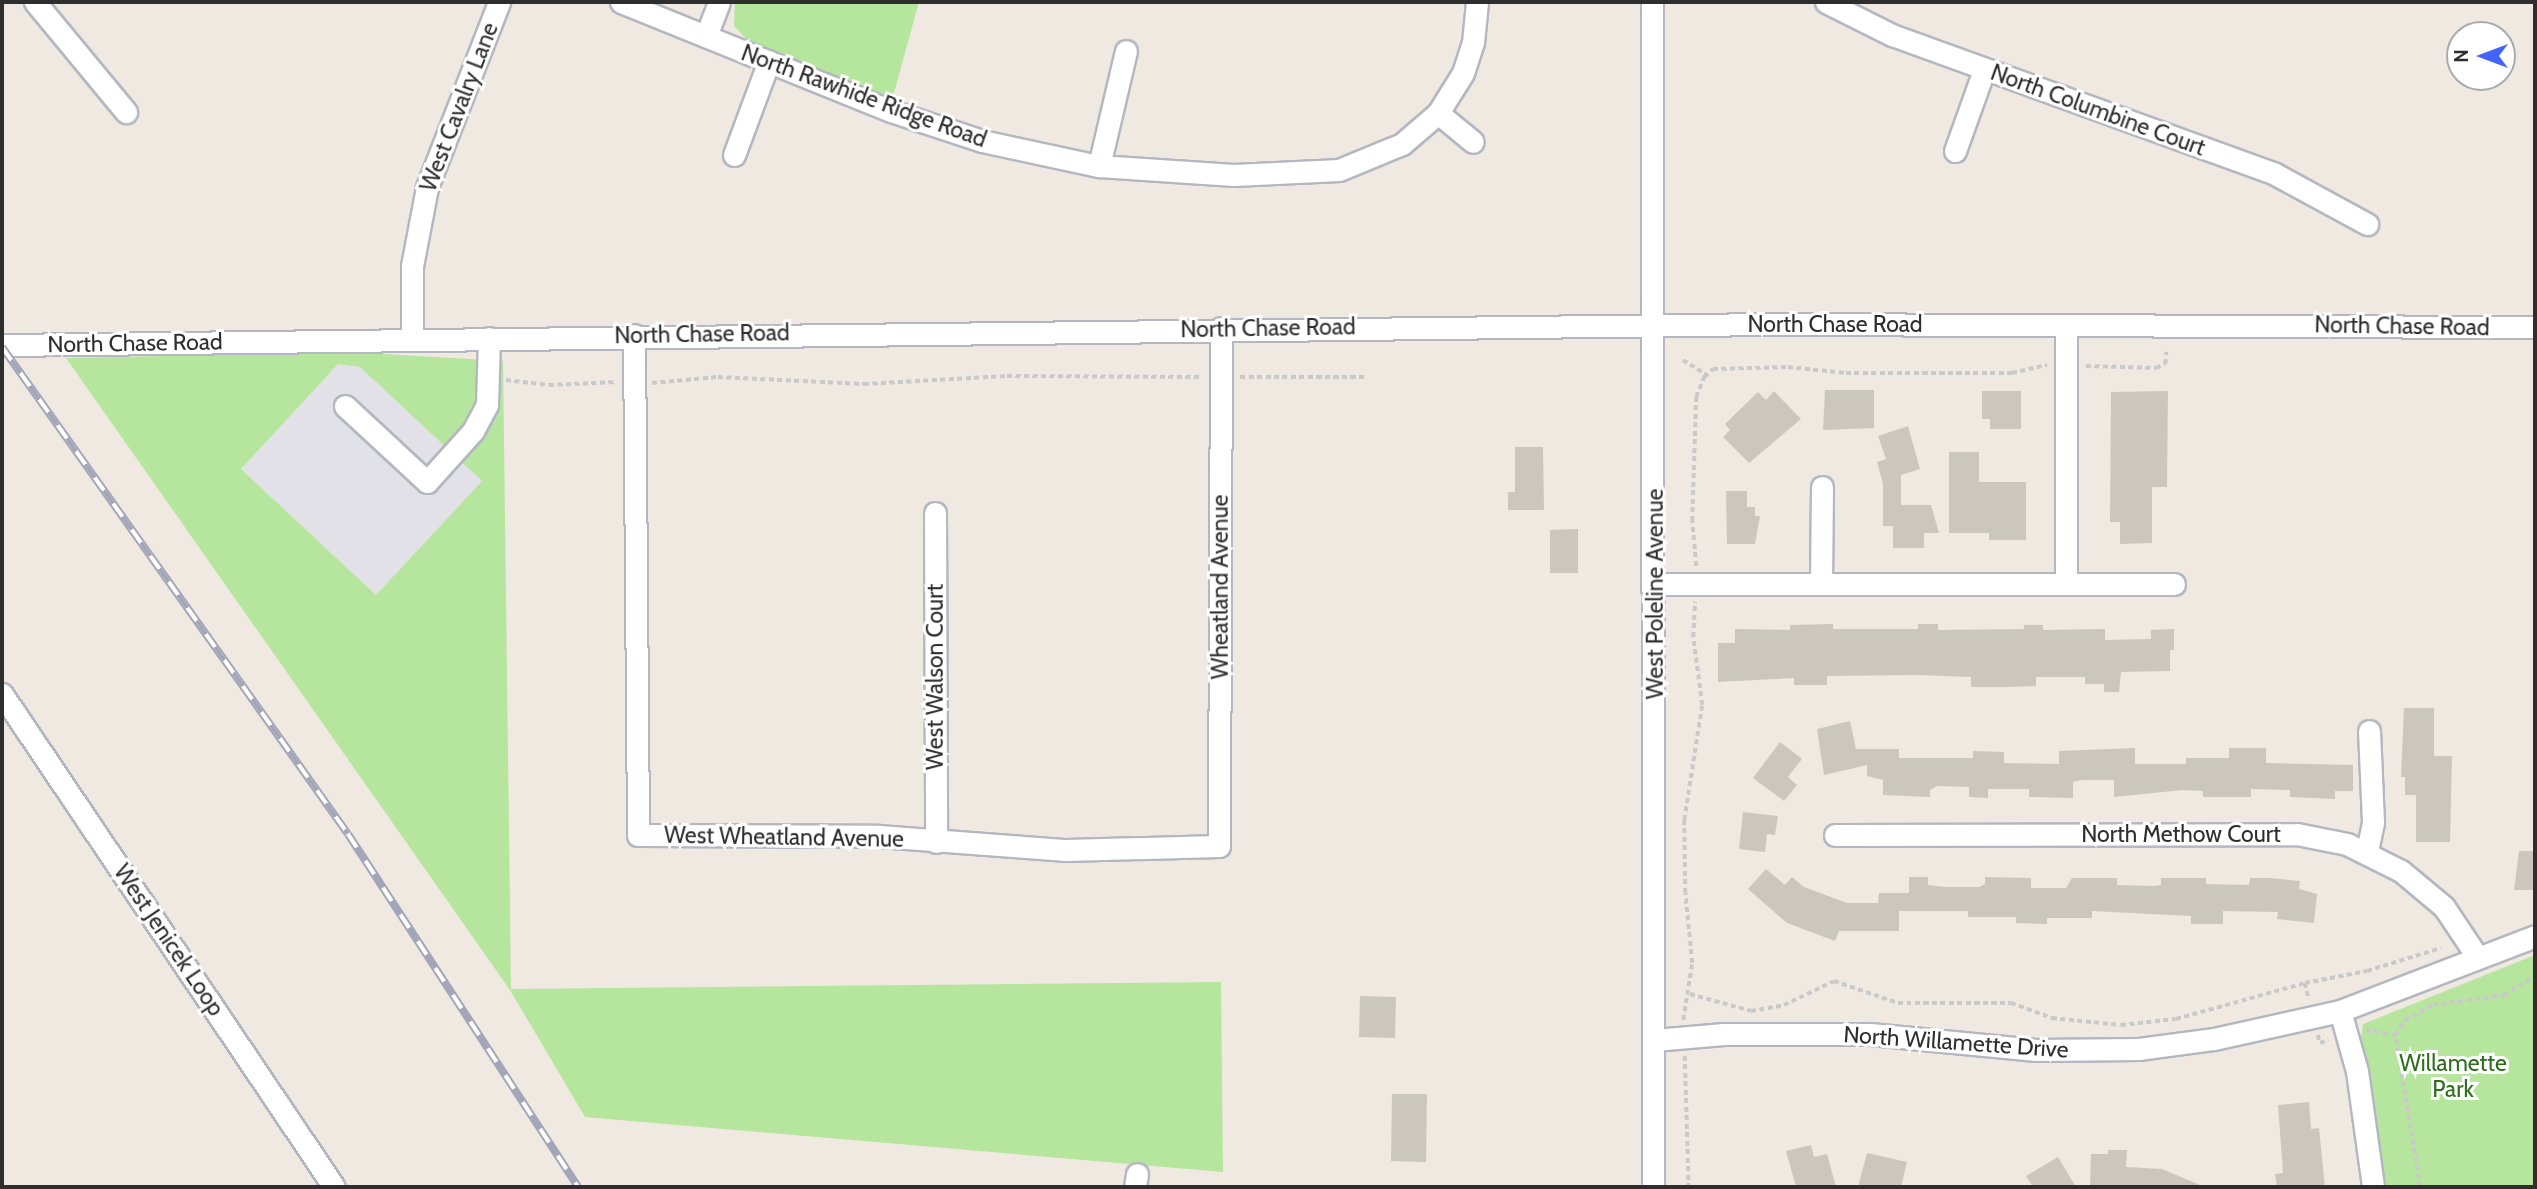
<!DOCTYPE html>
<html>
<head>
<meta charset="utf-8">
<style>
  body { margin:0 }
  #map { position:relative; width:2537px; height:1189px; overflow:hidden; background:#efe9e1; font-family:Cabin,sans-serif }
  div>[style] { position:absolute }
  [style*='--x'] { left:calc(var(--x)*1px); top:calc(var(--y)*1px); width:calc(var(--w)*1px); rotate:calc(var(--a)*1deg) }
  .industrial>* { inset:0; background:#e3e1e8 }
  .green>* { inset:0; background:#b6e59e }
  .building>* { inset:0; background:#cbc7bf }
  .path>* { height:3.5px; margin-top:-1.75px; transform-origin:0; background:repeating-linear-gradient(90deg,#c9c9c9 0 5px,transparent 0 8.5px) }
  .roads { filter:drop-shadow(2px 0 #b4b7c1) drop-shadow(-2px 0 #b4b7c1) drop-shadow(0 2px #b4b7c1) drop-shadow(0 -2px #b4b7c1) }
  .minor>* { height:21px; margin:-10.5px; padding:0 10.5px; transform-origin:10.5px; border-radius:10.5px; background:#fff }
  .rail>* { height:8px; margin-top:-4px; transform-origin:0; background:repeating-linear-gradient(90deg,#fff 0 16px,#a3a6b8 0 32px); box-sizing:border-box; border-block:2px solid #a3a6b8 }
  span { translate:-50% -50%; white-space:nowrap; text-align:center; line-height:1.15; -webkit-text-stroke:6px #fff; paint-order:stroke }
  .street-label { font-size:23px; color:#2e2e2e }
  .park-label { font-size:23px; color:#2c6e1b }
  .frame { position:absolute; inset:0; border:4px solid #2e2e2e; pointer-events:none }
  .north { position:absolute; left:2446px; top:21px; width:70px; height:70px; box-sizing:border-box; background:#fff; border:2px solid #ababab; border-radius:50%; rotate:270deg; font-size:19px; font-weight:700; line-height:28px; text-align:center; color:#2e2e2e }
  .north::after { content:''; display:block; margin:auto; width:24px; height:32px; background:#4264fb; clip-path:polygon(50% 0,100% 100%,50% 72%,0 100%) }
</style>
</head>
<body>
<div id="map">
  <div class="industrial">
    <i style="clip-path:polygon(338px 364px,360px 367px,482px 481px,376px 595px,241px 469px)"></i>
  </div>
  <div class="green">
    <i style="clip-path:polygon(735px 2px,919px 2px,892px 100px,748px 41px,734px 26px)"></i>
    <i style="clip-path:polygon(evenodd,350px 352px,503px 361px,511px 989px,1221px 982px,1223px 1172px,585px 1117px,510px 990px,66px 358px,350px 352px,338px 364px,360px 367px,482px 481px,376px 595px,241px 469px,338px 364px)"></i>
    <i style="clip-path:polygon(2535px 955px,2535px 1187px,2385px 1187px,2361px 1039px,2363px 1024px)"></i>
  </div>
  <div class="building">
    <i style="clip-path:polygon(1825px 390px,1874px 390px,1874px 428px,1823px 430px)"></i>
    <i style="clip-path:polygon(1774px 391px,1801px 419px,1749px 463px,1723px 437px,1730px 430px,1725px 424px,1758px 392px,1766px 400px)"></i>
    <i style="clip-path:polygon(1982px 391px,2021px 391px,2021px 429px,1990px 429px,1990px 419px,1982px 419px)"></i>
    <i style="clip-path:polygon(2168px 391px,2167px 487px,2152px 487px,2152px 543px,2120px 544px,2120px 522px,2110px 522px,2111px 392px)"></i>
    <i style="clip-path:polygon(1908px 426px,1920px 469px,1901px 475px,1901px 505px,1931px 505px,1939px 533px,1924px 533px,1924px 548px,1893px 548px,1893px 526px,1883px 526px,1883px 484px,1877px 462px,1886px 459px,1878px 436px)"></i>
    <i style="clip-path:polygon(1515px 447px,1543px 447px,1544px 510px,1508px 510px,1508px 492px,1515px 492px)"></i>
    <i style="clip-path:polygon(1949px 452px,1979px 452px,1979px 482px,2026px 482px,2026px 540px,1989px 540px,1989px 533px,1949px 533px)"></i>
    <i style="clip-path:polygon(1726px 491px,1747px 491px,1747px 507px,1755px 507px,1755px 516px,1760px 516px,1755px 544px,1727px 544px)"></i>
    <i style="clip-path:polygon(1578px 529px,1578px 573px,1550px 573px,1550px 530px)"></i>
    <i style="clip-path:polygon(1833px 624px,1833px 629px,1918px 629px,1918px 624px,1938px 624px,1938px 630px,2024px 629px,2024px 625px,2043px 625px,2043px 630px,2105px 629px,2105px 640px,2151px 639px,2151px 630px,2174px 629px,2174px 650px,2170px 650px,2170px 671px,2121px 672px,2119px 692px,2104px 692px,2104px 684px,2085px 684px,2085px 677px,2036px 677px,2036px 686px,2007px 687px,1971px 687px,1971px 677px,1918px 675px,1827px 676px,1827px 685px,1794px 685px,1794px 678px,1718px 682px,1718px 643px,1735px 643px,1735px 629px,1790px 630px,1790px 625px)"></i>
    <i style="clip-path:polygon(2404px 708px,2434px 708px,2434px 756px,2452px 756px,2450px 842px,2416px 842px,2416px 795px,2405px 795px,2405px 777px,2401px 777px)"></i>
    <i style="clip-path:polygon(1850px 721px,1856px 749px,1899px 749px,1899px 758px,1973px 758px,1973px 751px,2004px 752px,2004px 763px,2059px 764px,2059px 751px,2135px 748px,2135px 764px,2186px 764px,2186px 758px,2229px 758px,2229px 748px,2266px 748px,2266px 763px,2353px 765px,2353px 791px,2335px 791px,2335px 799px,2290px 797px,2290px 790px,2251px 789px,2251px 797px,2203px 797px,2203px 791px,2183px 790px,2114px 797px,2114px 780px,2081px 780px,2073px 782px,2073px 798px,2029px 797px,2029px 789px,1988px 789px,1988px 798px,1969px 797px,1969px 787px,1937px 786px,1930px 790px,1930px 797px,1883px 795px,1883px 780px,1867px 776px,1867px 765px,1824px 775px,1817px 729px)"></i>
    <i style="clip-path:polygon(1780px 742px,1802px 759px,1788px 777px,1797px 785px,1784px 801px,1753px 778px)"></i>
    <i style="clip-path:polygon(1743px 812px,1778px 816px,1775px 835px,1767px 834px,1765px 852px,1739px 849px)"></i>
    <i style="clip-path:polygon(2519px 851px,2535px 851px,2535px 890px,2514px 890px)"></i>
    <i style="clip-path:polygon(1766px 869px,1785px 885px,1792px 877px,1804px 887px,1847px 903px,1878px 903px,1879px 893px,1909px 893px,1909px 877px,1928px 877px,1928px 885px,1946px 887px,1979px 887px,1985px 884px,1985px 877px,2031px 878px,2031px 888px,2066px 888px,2072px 878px,2117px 878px,2117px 885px,2154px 886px,2161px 885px,2161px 878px,2206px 878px,2206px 884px,2249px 885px,2250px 878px,2269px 878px,2300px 881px,2299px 889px,2317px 894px,2314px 923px,2277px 919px,2278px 912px,2223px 911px,2223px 924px,2191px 924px,2191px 916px,2092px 911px,2092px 918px,2047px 918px,2047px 924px,2016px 923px,2016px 917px,1968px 917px,1968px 911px,1899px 911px,1899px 931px,1839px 931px,1835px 941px,1787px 923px,1748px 889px)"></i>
    <i style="clip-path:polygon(1360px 996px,1396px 997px,1395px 1038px,1359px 1037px)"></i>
    <i style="clip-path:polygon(1392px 1094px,1427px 1094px,1426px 1162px,1391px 1161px)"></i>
    <i style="clip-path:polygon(2309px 1102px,2311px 1129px,2319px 1128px,2325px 1187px,2277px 1187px,2275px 1174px,2283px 1173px,2278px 1105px)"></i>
    <i style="clip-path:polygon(1811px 1145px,1814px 1157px,1827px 1154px,1836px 1187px,1796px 1187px,1786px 1151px)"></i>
    <i style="clip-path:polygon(2108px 1150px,2127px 1150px,2126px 1167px,2162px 1169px,2205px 1187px,2090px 1187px,2091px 1154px,2108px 1154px)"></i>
    <i style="clip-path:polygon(1867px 1153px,1907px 1162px,1901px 1187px,1858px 1187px)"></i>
    <i style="clip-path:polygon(2058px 1157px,2076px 1187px,2033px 1187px,2026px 1176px)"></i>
  </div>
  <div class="path">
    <i style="--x:1683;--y:360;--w:28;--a:32"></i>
    <i style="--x:2086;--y:366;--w:70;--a:1.6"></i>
    <i style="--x:2156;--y:368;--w:10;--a:-24"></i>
    <i style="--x:2165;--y:364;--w:12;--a:-85"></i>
    <i style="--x:1240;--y:377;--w:126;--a:0"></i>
    <i style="--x:506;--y:380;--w:43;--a:6.6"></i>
    <i style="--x:549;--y:385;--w:68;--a:-2.5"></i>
    <i style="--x:652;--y:383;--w:66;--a:-5.2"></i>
    <i style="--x:718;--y:377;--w:146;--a:2.7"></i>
    <i style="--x:864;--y:384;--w:143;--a:-3.2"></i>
    <i style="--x:1007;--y:376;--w:193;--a:0.3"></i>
    <i style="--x:1696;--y:566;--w:45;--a:-95.1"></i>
    <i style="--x:1692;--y:521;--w:124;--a:-88.2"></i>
    <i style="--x:1696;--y:397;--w:22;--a:-68"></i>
    <i style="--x:1704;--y:377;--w:12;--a:-42"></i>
    <i style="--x:1713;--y:369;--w:75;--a:-1.5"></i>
    <i style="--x:1788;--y:367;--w:58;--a:5.9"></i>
    <i style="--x:1846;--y:373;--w:166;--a:0"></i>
    <i style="--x:2012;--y:373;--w:36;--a:-13"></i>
    <i style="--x:2305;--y:983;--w:17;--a:77"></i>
    <i style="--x:1690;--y:994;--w:63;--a:15.6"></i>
    <i style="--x:1751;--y:1011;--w:34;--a:-10"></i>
    <i style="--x:1784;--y:1005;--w:55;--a:-25.6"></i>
    <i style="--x:1834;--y:981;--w:68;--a:19"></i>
    <i style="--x:1898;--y:1003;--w:113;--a:0"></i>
    <i style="--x:2011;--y:1003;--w:44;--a:20.1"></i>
    <i style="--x:2052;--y:1018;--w:69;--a:5.8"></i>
    <i style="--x:2121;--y:1025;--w:55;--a:-6.2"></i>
    <i style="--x:2176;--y:1019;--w:134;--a:-15.6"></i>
    <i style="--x:2305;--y:983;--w:63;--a:-11"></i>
    <i style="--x:2367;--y:971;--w:77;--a:-17.3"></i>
    <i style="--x:1683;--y:1020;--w:58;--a:-81"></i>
    <i style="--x:1692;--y:963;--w:70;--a:-95.7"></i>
    <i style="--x:1685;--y:893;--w:73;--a:-90.8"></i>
    <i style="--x:1684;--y:820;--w:116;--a:-81.1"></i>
    <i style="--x:1702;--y:705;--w:69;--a:-97.5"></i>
    <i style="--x:1693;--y:637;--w:35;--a:-87"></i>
    <i style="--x:2366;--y:1030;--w:29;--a:10"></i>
    <i style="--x:2318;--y:1035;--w:8;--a:76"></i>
    <i style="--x:2320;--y:1043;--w:9;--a:-21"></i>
    <i style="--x:1685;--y:1056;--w:131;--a:88.3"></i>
    <i style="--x:2420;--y:1187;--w:154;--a:-99.3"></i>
    <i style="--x:2395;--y:1035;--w:18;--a:-56"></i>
    <i style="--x:2405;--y:1020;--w:32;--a:-28"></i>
    <i style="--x:2433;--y:1005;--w:72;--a:-8"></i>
    <i style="--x:2504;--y:995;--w:36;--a:-32"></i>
  </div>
  <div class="roads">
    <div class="minor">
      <i style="--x:35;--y:2;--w:143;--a:50.4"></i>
      <i style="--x:621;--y:2;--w:291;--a:22"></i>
      <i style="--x:891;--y:111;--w:96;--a:18.2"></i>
      <i style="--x:982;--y:141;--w:120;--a:12.1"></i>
      <i style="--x:1099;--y:166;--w:135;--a:3.8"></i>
      <i style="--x:1234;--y:175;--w:105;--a:-2.7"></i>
      <i style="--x:1339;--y:170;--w:68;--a:-22.4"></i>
      <i style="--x:1402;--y:144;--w:48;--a:-40.7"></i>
      <i style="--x:1438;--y:113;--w:47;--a:-58"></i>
      <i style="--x:1463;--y:73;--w:32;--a:-72"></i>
      <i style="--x:1473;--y:43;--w:41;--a:-84.4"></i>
      <i style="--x:1652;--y:2;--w:1185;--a:89.95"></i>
      <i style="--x:1826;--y:2;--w:74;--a:26.6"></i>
      <i style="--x:1892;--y:35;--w:407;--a:19.9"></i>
      <i style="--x:2275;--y:174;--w:105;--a:28.5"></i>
      <i style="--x:706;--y:36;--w:36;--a:-69"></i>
      <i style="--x:1438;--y:113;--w:45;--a:39.6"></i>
      <i style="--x:1955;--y:151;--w:86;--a:-70.3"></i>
      <i style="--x:734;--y:155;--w:100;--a:-69.6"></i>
      <i style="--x:1099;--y:166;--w:118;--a:-76.8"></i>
      <i style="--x:634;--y:335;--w:500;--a:89.54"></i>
      <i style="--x:638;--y:835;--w:241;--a:0.2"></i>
      <i style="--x:879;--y:836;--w:188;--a:4.3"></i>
      <i style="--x:1066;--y:850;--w:153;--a:-1.5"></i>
      <i style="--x:1219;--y:846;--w:518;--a:-89.78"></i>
      <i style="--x:412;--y:338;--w:72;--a:-90"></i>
      <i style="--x:412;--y:266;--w:80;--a:-79.2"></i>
      <i style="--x:427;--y:187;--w:199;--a:-68.7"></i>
      <i style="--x:2;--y:345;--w:1776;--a:-0.68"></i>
      <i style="--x:1778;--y:324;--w:757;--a:0.23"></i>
      <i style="--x:345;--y:406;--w:112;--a:42.8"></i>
      <i style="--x:427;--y:482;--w:69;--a:-48"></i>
      <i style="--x:473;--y:431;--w:30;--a:-62"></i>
      <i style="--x:487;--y:405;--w:67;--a:-88.3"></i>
      <i style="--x:935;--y:513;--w:329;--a:89.8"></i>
      <i style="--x:1821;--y:583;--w:96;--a:-89.4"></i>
      <i style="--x:2066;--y:583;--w:258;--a:-90"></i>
      <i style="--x:1655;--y:584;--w:519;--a:0"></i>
      <i style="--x:2;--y:694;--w:594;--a:56.04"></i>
      <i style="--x:1835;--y:835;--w:462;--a:-0.1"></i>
      <i style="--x:2297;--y:834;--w:51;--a:11.3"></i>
      <i style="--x:2347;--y:844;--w:60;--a:26.6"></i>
      <i style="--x:2401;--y:871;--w:56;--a:39.9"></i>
      <i style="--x:2444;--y:907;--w:61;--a:56.3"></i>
      <i style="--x:2367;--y:851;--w:30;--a:-78"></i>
      <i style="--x:2373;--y:822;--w:91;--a:-92.5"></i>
      <i style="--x:2340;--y:1011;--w:62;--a:74.2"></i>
      <i style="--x:2357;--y:1071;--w:117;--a:82.1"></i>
      <i style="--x:1654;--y:1040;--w:70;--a:-4.9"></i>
      <i style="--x:1724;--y:1034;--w:146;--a:0"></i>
      <i style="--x:1870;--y:1034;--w:167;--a:5.5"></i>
      <i style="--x:2036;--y:1050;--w:103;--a:-0.6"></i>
      <i style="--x:2139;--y:1049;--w:76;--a:-7.6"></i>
      <i style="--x:2214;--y:1039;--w:129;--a:-12.5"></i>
      <i style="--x:2340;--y:1011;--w:209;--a:-21"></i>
      <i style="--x:1135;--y:1187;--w:13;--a:-81"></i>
    </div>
  </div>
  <div class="rail">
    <i style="--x:2;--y:347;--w:597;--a:54.61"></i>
    <i style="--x:348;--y:834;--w:421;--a:56.9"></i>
  </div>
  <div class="street-label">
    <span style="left:864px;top:96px;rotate:20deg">North Rawhide Ridge Road</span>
    <span style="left:459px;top:107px;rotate:-69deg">West Cavalry Lane</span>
    <span style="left:2098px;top:110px;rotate:20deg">North Columbine Court</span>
    <span style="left:1835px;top:324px">North Chase Road</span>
    <span style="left:2402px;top:326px;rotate:1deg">North Chase Road</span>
    <span style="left:1268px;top:328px;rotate:-1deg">North Chase Road</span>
    <span style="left:702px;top:334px;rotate:-1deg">North Chase Road</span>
    <span style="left:135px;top:343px;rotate:-1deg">North Chase Road</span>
    <span style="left:1220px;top:587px;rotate:-90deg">Wheatland Avenue</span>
    <span style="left:1655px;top:594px;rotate:-90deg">West Poleline Avenue</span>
    <span style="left:935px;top:677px;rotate:-90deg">West Walson Court</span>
    <span style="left:2181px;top:834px">North Methow Court</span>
    <span style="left:784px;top:837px;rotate:1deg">West Wheatland Avenue</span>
    <span style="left:169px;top:940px;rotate:56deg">West Jenicek Loop</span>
    <span style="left:1956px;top:1042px;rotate:4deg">North Willamette Drive</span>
  </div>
  <div class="park-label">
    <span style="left:2453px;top:1076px">Willamette<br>Park</span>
  </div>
  <div class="frame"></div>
  <div class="north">N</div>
</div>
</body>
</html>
